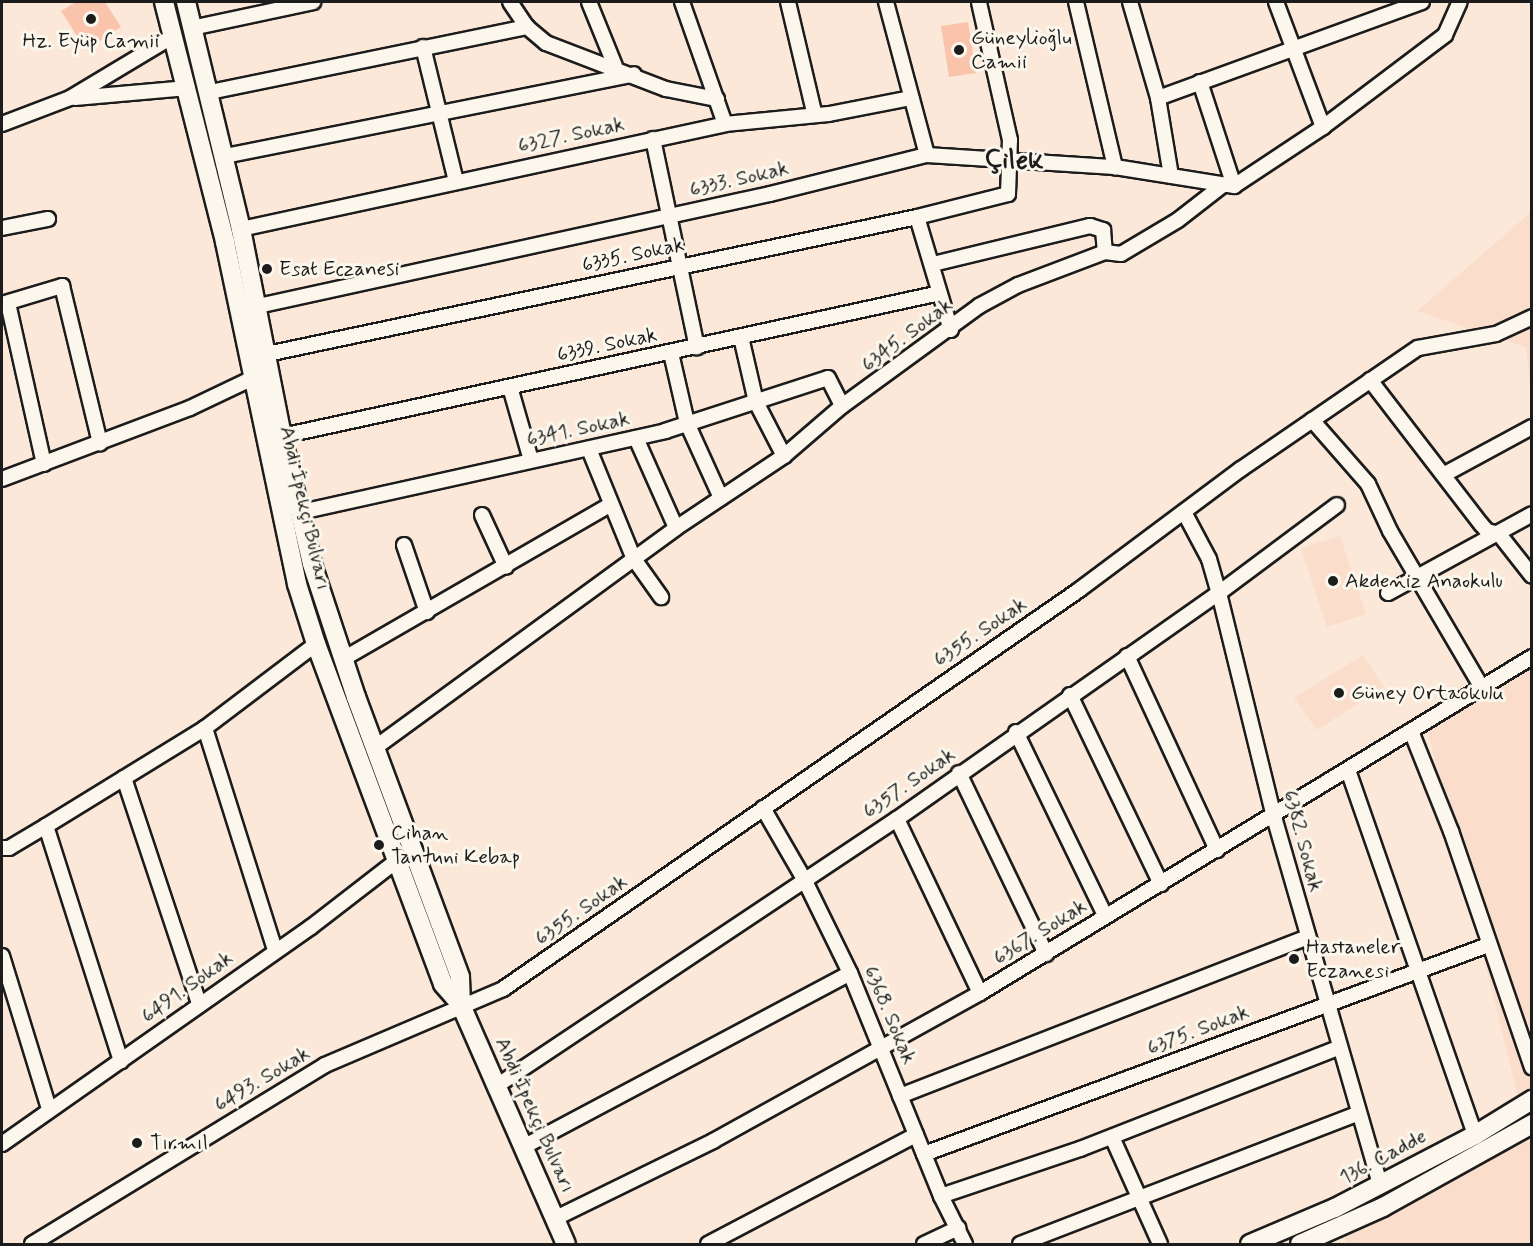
<!DOCTYPE html>
<html>
<head>
<meta charset="utf-8">
<style>
  body { margin:0 }
  #map { position:relative; width:1533px; height:1246px; overflow:hidden; background:#fbe8d9; font-family:Mynerve,sans-serif }
  div>[style] { position:absolute }
  [style*='--x'] { left:calc(var(--x)*1px); top:calc(var(--y)*1px); width:calc(var(--w)*1px); rotate:calc(var(--a)*1deg) }
  .built>* { inset:0; background:#fbddcc }
  .building>* { inset:0; background:#fac4ac }
  .roads { filter:drop-shadow(2px 0 #1c1c1c) drop-shadow(-2px 0 #1c1c1c) drop-shadow(0 2px #1c1c1c) drop-shadow(0 -2px #1c1c1c) }
  .street>* { height:14px; margin:-7px; padding:0 7px; transform-origin:7px; border-radius:7px; background:#fbf7ec }
  .secondary>* { height:18px; margin:-9px; padding:0 9px; transform-origin:9px; border-radius:9px; background:#fbf7ec }
  .dots>* { width:16px; height:16px; translate:-50% -50%; box-sizing:border-box; border:3px solid #fbf7ec; border-radius:50% }
  span { translate:-50% -50%; white-space:nowrap; text-align:center; line-height:1.15; -webkit-text-stroke:6px #fbf7ec; paint-order:stroke }
  .poi-label { font-size:21px; color:#1c1c1c }
  .left { translate:0 -50%; text-align:left }
  .street-label { font-size:21px; color:#1c1c1c }
  .district-label { font-size:27px; color:#1c1c1c; font-weight:700 }
  .frame { position:absolute; inset:0; border:3px solid #1c1c1c; pointer-events:none }
</style>
</head>
<body>
<div id="map">
  <div class="built">
    <i style="clip-path:polygon(1531px 212px,1531px 398px,1526px 347px,1417px 311px)"></i>
    <i style="clip-path:polygon(1340px 536px,1366px 614px,1327px 627px,1301px 548px)"></i>
    <i style="clip-path:polygon(1363px 655px,1384px 687px,1317px 730px,1294px 698px)"></i>
    <i style="clip-path:polygon(1531px 669px,1531px 1244px,1346px 1244px,1344px 1233px,1524px 1121px,1425px 721px)"></i>
  </div>
  <div class="building">
    <i style="clip-path:polygon(76px 2px,105px 2px,121px 27px,86px 50px,61px 11px)"></i>
    <i style="clip-path:polygon(968px 22px,976px 73px,949px 77px,941px 26px)"></i>
  </div>
  <div class="roads">
    <div class="street">
      <i style="--x:510;--y:2;--w:30;--a:56"></i>
      <i style="--x:527;--y:27;--w:25;--a:40"></i>
      <i style="--x:546;--y:43;--w:129;--a:21"></i>
      <i style="--x:666;--y:89;--w:52;--a:11.1"></i>
      <i style="--x:589;--y:2;--w:69;--a:67.9"></i>
      <i style="--x:682;--y:2;--w:129;--a:70.6"></i>
      <i style="--x:788;--y:2;--w:113;--a:76.7"></i>
      <i style="--x:886;--y:2;--w:158;--a:75"></i>
      <i style="--x:1076;--y:2;--w:170;--a:76.7"></i>
      <i style="--x:1130;--y:2;--w:100;--a:73.7"></i>
      <i style="--x:1158;--y:98;--w:79;--a:80.5"></i>
      <i style="--x:1276;--y:2;--w:134;--a:69.4"></i>
      <i style="--x:192;--y:28;--w:124;--a:-12.1"></i>
      <i style="--x:423;--y:47;--w:138;--a:76.2"></i>
      <i style="--x:1200;--y:82;--w:109;--a:71.9"></i>
      <i style="--x:210;--y:92;--w:324;--a:-11.6"></i>
      <i style="--x:75;--y:98;--w:113;--a:-5.1"></i>
      <i style="--x:1158;--y:98;--w:281;--a:-20"></i>
      <i style="--x:2;--y:124;--w:73;--a:-20.9"></i>
      <i style="--x:70;--y:98;--w:120;--a:-31"></i>
      <i style="--x:653;--y:139;--w:213;--a:78.1"></i>
      <i style="--x:225;--y:156;--w:417;--a:-11.3"></i>
      <i style="--x:1234;--y:186;--w:107;--a:-33.5"></i>
      <i style="--x:1323;--y:127;--w:153;--a:-37"></i>
      <i style="--x:1445;--y:35;--w:36;--a:-66"></i>
      <i style="--x:917;--y:217;--w:118;--a:73.3"></i>
      <i style="--x:2;--y:228;--w:47;--a:-11.1"></i>
      <i style="--x:241;--y:229;--w:495;--a:-12.2"></i>
      <i style="--x:725;--y:124;--w:104;--a:-5.5"></i>
      <i style="--x:829;--y:114;--w:84;--a:-11"></i>
      <i style="--x:933;--y:264;--w:162;--a:-13.6"></i>
      <i style="--x:1090;--y:226;--w:14;--a:17"></i>
      <i style="--x:1103;--y:230;--w:22;--a:85"></i>
      <i style="--x:8;--y:303;--w:165;--a:77.4"></i>
      <i style="--x:2;--y:304;--w:63;--a:-16.7"></i>
      <i style="--x:62;--y:286;--w:162;--a:76.4"></i>
      <i style="--x:258;--y:306;--w:524;--a:-12.34"></i>
      <i style="--x:770;--y:194;--w:162;--a:-14"></i>
      <i style="--x:927;--y:155;--w:188;--a:3.7"></i>
      <i style="--x:1115;--y:167;--w:121;--a:9.1"></i>
      <i style="--x:741;--y:337;--w:67;--a:77"></i>
      <i style="--x:756;--y:402;--w:61;--a:62.6"></i>
      <i style="--x:671;--y:353;--w:72;--a:77.1"></i>
      <i style="--x:687;--y:423;--w:82;--a:65.6"></i>
      <i style="--x:267;--y:354;--w:664;--a:-11.9"></i>
      <i style="--x:917;--y:217;--w:94;--a:-14.2"></i>
      <i style="--x:1008;--y:194;--w:54;--a:-87.9"></i>
      <i style="--x:1010;--y:140;--w:141;--a:-102.7"></i>
      <i style="--x:1370;--y:380;--w:182;--a:52.4"></i>
      <i style="--x:1481;--y:524;--w:9;--a:49"></i>
      <i style="--x:1487;--y:531;--w:12;--a:14"></i>
      <i style="--x:1499;--y:534;--w:53;--a:51.8"></i>
      <i style="--x:510;--y:387;--w:76;--a:74"></i>
      <i style="--x:1312;--y:420;--w:85;--a:48.8"></i>
      <i style="--x:1368;--y:484;--w:52;--a:64.9"></i>
      <i style="--x:1390;--y:531;--w:182;--a:59.6"></i>
      <i style="--x:282;--y:436;--w:673;--a:-12.26"></i>
      <i style="--x:636;--y:438;--w:98;--a:66"></i>
      <i style="--x:589;--y:449;--w:119;--a:67.8"></i>
      <i style="--x:634;--y:559;--w:47;--a:54.6"></i>
      <i style="--x:1445;--y:474;--w:99;--a:-28.4"></i>
      <i style="--x:2;--y:479;--w:201;--a:-20.7"></i>
      <i style="--x:190;--y:408;--w:70;--a:-25.5"></i>
      <i style="--x:301;--y:512;--w:373;--a:-12.5"></i>
      <i style="--x:665;--y:431;--w:171;--a:-18"></i>
      <i style="--x:828;--y:378;--w:31;--a:63"></i>
      <i style="--x:1184;--y:512;--w:53;--a:62"></i>
      <i style="--x:1209;--y:559;--w:35;--a:74"></i>
      <i style="--x:1219;--y:593;--w:231;--a:76.2"></i>
      <i style="--x:1274;--y:817;--w:382;--a:73.9"></i>
      <i style="--x:482;--y:515;--w:57;--a:65.2"></i>
      <i style="--x:404;--y:545;--w:71;--a:71.1"></i>
      <i style="--x:1388;--y:593;--w:164;--a:-28.7"></i>
      <i style="--x:1127;--y:656;--w:214;--a:65.1"></i>
      <i style="--x:343;--y:659;--w:308;--a:-30"></i>
      <i style="--x:1070;--y:695;--w:210;--a:64.3"></i>
      <i style="--x:205;--y:728;--w:233;--a:72.5"></i>
      <i style="--x:1411;--y:731;--w:108;--a:68.2"></i>
      <i style="--x:1451;--y:831;--w:250;--a:71.1"></i>
      <i style="--x:1016;--y:732;--w:203;--a:64.1"></i>
      <i style="--x:376;--y:747;--w:371;--a:-36.1"></i>
      <i style="--x:676;--y:528;--w:130;--a:-33.7"></i>
      <i style="--x:784;--y:456;--w:77;--a:-40.8"></i>
      <i style="--x:842;--y:406;--w:170;--a:-36.1"></i>
      <i style="--x:979;--y:306;--w:44;--a:-28.3"></i>
      <i style="--x:1018;--y:285;--w:93;--a:-20.8"></i>
      <i style="--x:1105;--y:252;--w:16;--a:7"></i>
      <i style="--x:1121;--y:254;--w:66;--a:-30.8"></i>
      <i style="--x:1178;--y:220;--w:57;--a:-37.9"></i>
      <i style="--x:1348;--y:770;--w:386;--a:70.8"></i>
      <i style="--x:959;--y:773;--w:201;--a:64.3"></i>
      <i style="--x:124;--y:778;--w:238;--a:71.6"></i>
      <i style="--x:763;--y:808;--w:82;--a:60"></i>
      <i style="--x:804;--y:879;--w:105;--a:63.9"></i>
      <i style="--x:850;--y:973;--w:241;--a:67.8"></i>
      <i style="--x:941;--y:1196;--w:54;--a:63.4"></i>
      <i style="--x:897;--y:819;--w:193;--a:64.5"></i>
      <i style="--x:46;--y:826;--w:247;--a:72.3"></i>
      <i style="--x:2;--y:848;--w:7;--a:0"></i>
      <i style="--x:9;--y:848;--w:43;--a:-30.7"></i>
      <i style="--x:46;--y:826;--w:187;--a:-31.6"></i>
      <i style="--x:205;--y:728;--w:139;--a:-37.1"></i>
      <i style="--x:2;--y:956;--w:160;--a:72.9"></i>
      <i style="--x:498;--y:1085;--w:480;--a:-33.7"></i>
      <i style="--x:897;--y:819;--w:393;--a:-35.1"></i>
      <i style="--x:1219;--y:593;--w:147;--a:-36.7"></i>
      <i style="--x:900;--y:1096;--w:438;--a:-21.3"></i>
      <i style="--x:1112;--y:1137;--w:117;--a:65.8"></i>
      <i style="--x:2;--y:1144;--w:378;--a:-35.1"></i>
      <i style="--x:311;--y:927;--w:106;--a:-37.7"></i>
      <i style="--x:525;--y:1146;--w:368;--a:-28"></i>
      <i style="--x:924;--y:1154;--w:601;--a:-20.33"></i>
      <i style="--x:941;--y:1196;--w:147;--a:-18.7"></i>
      <i style="--x:1080;--y:1149;--w:279;--a:-21.4"></i>
      <i style="--x:556;--y:1218;--w:175;--a:-26.1"></i>
      <i style="--x:713;--y:1141;--w:305;--a:-29"></i>
      <i style="--x:980;--y:993;--w:646;--a:-31.33"></i>
      <i style="--x:32;--y:1244;--w:343;--a:-31.4"></i>
      <i style="--x:325;--y:1065;--w:194;--a:-23.1"></i>
      <i style="--x:503;--y:989;--w:701;--a:-34.71"></i>
      <i style="--x:1079;--y:590;--w:202;--a:-36.8"></i>
      <i style="--x:1241;--y:469;--w:214;--a:-34.4"></i>
      <i style="--x:1418;--y:348;--w:79;--a:-10.2"></i>
      <i style="--x:1496;--y:334;--w:40;--a:-25"></i>
      <i style="--x:708;--y:1244;--w:235;--a:-27.7"></i>
      <i style="--x:924;--y:1244;--w:38;--a:-25"></i>
      <i style="--x:1020;--y:1244;--w:363;--a:-21.1"></i>
    </div>
    <div class="secondary">
      <i style="--x:164;--y:2;--w:248;--a:75.7"></i>
      <i style="--x:225;--y:242;--w:349;--a:78.1"></i>
      <i style="--x:297;--y:584;--w:63;--a:72.4"></i>
      <i style="--x:316;--y:644;--w:363;--a:69.5"></i>
      <i style="--x:443;--y:984;--w:28;--a:49"></i>
      <i style="--x:461;--y:1005;--w:261;--a:66.3"></i>
      <i style="--x:186;--y:2;--w:234;--a:76.4"></i>
      <i style="--x:241;--y:229;--w:211;--a:78.8"></i>
      <i style="--x:282;--y:436;--w:131;--a:76.8"></i>
      <i style="--x:312;--y:564;--w:140;--a:71.7"></i>
      <i style="--x:356;--y:697;--w:299;--a:69.6"></i>
      <i style="--x:460;--y:977;--w:28;--a:88"></i>
      <i style="--x:1250;--y:1244;--w:92;--a:-23"></i>
      <i style="--x:1335;--y:1208;--w:158;--a:-27.5"></i>
      <i style="--x:1475;--y:1135;--w:67;--a:-31.6"></i>
      <i style="--x:1300;--y:1244;--w:91;--a:-24"></i>
      <i style="--x:1383;--y:1207;--w:171;--a:-29.1"></i>
    </div>
  </div>
  <div class="dots">
    <i style="left:91px;top:19px;background:#1c1c1c"></i>
    <i style="left:959px;top:50px;background:#1c1c1c"></i>
    <i style="left:267px;top:269px;background:#1c1c1c"></i>
    <i style="left:1333px;top:581px;background:#1c1c1c"></i>
    <i style="left:1339px;top:693px;background:#1c1c1c"></i>
    <i style="left:379px;top:845px;background:#1c1c1c"></i>
    <i style="left:1294px;top:959px;background:#1c1c1c"></i>
    <i style="left:137px;top:1143px;background:#1c1c1c"></i>
  </div>
  <div class="poi-label">
    <span class="left" style="left:971px;top:50px">Güneylioğlu<br>Camii</span>
    <span style="left:91px;top:41px">Hz. Eyüp Camii</span>
    <span class="left" style="left:279px;top:269px">Esat Eczanesi</span>
    <span class="left" style="left:1345px;top:581px">Akdeniz Anaokulu</span>
    <span class="left" style="left:1351px;top:693px">Güney Ortaokulu</span>
    <span class="left" style="left:391px;top:845px">Cihan<br>Tantuni Kebap</span>
    <span class="left" style="left:1306px;top:959px">Hastaneler<br>Eczanesi</span>
    <span class="left" style="left:150px;top:1143px">Tırmıl</span>
  </div>
  <div class="street-label">
    <span style="left:571px;top:135px;rotate:-12deg">6327. Sokak</span>
    <span style="left:739px;top:179px;rotate:-13deg">6333. Sokak</span>
    <span style="left:633px;top:255px;rotate:-12deg">6335. Sokak</span>
    <span style="left:907px;top:335px;rotate:-37deg">6345. Sokak</span>
    <span style="left:607px;top:345px;rotate:-12deg">6339. Sokak</span>
    <span style="left:578px;top:429px;rotate:-12deg">6341. Sokak</span>
    <span style="left:305px;top:508px;rotate:77deg">Abdi İpekçi Bulvarı</span>
    <span style="left:980px;top:632px;rotate:-34deg">6355. Sokak</span>
    <span style="left:909px;top:783px;rotate:-35deg">6357. Sokak</span>
    <span style="left:1303px;top:841px;rotate:75deg">6382. Sokak</span>
    <span style="left:581px;top:910px;rotate:-35deg">6355. Sokak</span>
    <span style="left:1040px;top:932px;rotate:-32deg">6367. Sokak</span>
    <span style="left:187px;top:987px;rotate:-36deg">6491. Sokak</span>
    <span style="left:890px;top:1015px;rotate:67deg">6368. Sokak</span>
    <span style="left:1198px;top:1030px;rotate:-21deg">6375. Sokak</span>
    <span style="left:262px;top:1079px;rotate:-31deg">6493. Sokak</span>
    <span style="left:535px;top:1115px;rotate:66deg">Abdi İpekçi Bulvarı</span>
    <span style="left:1383px;top:1157px;rotate:-28deg">136. Cadde</span>
  </div>
  <div class="district-label">
    <span style="left:1014px;top:161px">Çilek</span>
  </div>
  <div class="frame"></div>
</div>
</body>
</html>
